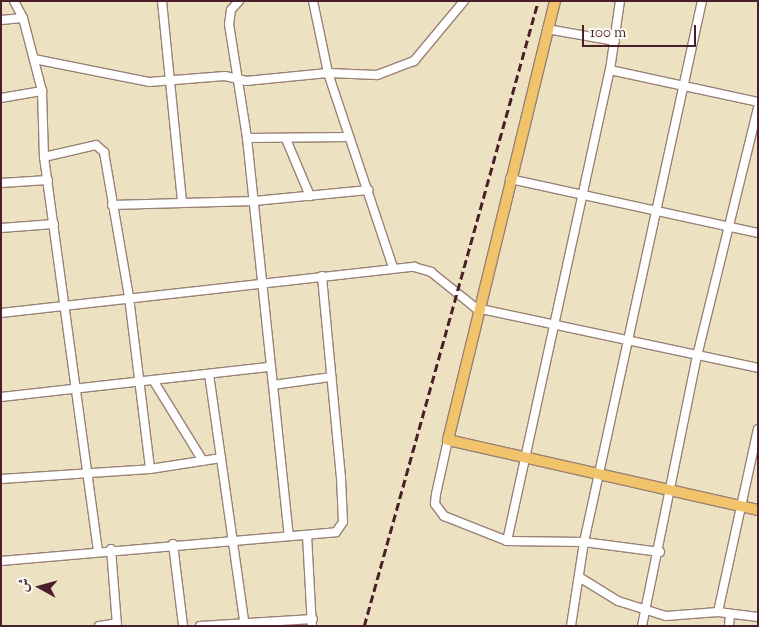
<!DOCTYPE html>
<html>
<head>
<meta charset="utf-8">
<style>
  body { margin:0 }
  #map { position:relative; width:759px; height:627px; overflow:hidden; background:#ece2c2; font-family:"Sorts Mill Goudy",Amiri,serif }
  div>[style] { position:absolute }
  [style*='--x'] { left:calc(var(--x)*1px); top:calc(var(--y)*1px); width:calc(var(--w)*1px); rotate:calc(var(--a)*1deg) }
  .roads { filter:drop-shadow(1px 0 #9b8076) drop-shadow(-1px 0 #9b8076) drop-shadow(0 1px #9b8076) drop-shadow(0 -1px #9b8076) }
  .minor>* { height:8px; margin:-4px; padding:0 4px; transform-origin:4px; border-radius:4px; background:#fff }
  .major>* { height:10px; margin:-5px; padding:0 5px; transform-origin:5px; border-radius:5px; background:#f1c36a }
  .rail>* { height:2.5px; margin-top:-1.25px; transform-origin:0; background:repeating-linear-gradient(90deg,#4a1f2b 0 8px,transparent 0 12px) }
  span { translate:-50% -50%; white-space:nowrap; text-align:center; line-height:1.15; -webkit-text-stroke:4px #fdfcf7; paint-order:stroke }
  .frame { position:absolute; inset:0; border:2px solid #4a1f2b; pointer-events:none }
  .north { position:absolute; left:15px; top:562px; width:50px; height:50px; -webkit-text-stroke:4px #fdfcf7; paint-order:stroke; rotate:277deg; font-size:14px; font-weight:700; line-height:20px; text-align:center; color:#4a1f2b }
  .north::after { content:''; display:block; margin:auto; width:18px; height:22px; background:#4a1f2b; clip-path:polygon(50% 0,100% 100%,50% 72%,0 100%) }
  .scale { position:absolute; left:582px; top:25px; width:114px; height:22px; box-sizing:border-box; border:2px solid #4a1f2b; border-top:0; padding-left:6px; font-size:15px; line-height:18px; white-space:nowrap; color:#4a1f2b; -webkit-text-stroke:4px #fdfcf7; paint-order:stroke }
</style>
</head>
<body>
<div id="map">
  <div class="roads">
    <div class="minor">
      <i style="--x:14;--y:1;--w:19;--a:62"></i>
      <i style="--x:23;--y:18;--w:75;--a:75.4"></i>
      <i style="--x:42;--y:91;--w:66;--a:88.3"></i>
      <i style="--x:44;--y:157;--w:397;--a:82.2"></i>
      <i style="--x:162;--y:1;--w:203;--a:84.3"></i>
      <i style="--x:239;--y:1;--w:12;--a:132"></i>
      <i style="--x:231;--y:10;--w:14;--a:98"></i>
      <i style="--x:229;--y:24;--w:115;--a:81"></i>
      <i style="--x:247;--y:138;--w:399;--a:84"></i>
      <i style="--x:313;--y:1;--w:74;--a:78.2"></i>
      <i style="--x:328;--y:73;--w:205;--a:71.5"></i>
      <i style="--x:1;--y:20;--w:22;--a:-5"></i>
      <i style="--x:547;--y:29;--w:69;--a:10"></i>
      <i style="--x:34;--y:59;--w:117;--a:11.3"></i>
      <i style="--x:149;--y:82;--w:76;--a:-4.5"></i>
      <i style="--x:225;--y:76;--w:22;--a:13"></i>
      <i style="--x:246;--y:81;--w:82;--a:-5.6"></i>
      <i style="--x:328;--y:73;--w:49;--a:2.3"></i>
      <i style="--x:377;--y:75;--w:40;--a:-21"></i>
      <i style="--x:414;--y:61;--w:78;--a:-50.2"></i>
      <i style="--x:610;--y:70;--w:151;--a:12.2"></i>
      <i style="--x:1;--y:98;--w:42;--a:-9.7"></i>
      <i style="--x:247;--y:138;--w:102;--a:-0.6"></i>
      <i style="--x:286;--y:139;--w:62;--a:67.2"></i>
      <i style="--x:44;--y:157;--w:53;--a:-13"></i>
      <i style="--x:96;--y:145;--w:11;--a:41"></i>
      <i style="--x:104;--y:152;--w:147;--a:80.2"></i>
      <i style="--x:129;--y:297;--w:173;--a:83"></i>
      <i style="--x:510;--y:179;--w:254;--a:12.3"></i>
      <i style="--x:1;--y:183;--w:47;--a:-3.7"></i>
      <i style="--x:112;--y:205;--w:142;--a:-1.6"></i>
      <i style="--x:254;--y:201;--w:115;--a:-5.5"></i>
      <i style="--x:1;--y:228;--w:53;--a:-4.3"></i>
      <i style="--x:1;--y:313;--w:416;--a:-6.4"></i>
      <i style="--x:414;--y:267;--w:18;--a:16"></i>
      <i style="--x:431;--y:272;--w:58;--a:38.7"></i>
      <i style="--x:476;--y:308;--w:288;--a:12"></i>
      <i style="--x:209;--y:374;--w:255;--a:81.9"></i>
      <i style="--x:153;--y:380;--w:95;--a:58.3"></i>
      <i style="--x:273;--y:385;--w:59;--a:-7.9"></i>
      <i style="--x:1;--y:397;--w:271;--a:-6.4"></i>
      <i style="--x:448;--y:440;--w:55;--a:102.5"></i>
      <i style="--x:436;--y:494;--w:10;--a:96"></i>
      <i style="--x:435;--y:504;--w:15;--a:53"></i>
      <i style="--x:444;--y:516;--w:68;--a:21.6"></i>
      <i style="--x:507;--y:541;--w:77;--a:0.7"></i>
      <i style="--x:584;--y:542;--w:85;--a:98.8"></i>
      <i style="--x:1;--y:479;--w:149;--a:-3.8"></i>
      <i style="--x:150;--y:469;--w:72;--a:-8.8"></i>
      <i style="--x:307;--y:535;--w:91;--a:86.9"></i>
      <i style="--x:507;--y:541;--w:482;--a:-77.7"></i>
      <i style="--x:610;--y:70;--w:70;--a:-81.8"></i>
      <i style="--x:173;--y:544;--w:83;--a:83"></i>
      <i style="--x:111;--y:549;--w:77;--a:85.5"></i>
      <i style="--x:660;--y:552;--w:77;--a:-172.5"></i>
      <i style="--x:584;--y:542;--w:554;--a:-77.7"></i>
      <i style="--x:1;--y:561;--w:336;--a:-4.9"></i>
      <i style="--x:336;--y:532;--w:12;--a:-55"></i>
      <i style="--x:343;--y:522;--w:44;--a:-92.6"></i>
      <i style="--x:341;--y:478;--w:203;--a:-95.4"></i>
      <i style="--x:579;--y:577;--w:46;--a:31.6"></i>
      <i style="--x:618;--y:601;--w:50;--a:17.4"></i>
      <i style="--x:666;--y:616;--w:52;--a:-4.4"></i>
      <i style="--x:718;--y:612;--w:40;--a:7.1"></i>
      <i style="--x:718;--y:612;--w:187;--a:-77.7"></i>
      <i style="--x:99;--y:626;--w:18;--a:-9"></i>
      <i style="--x:200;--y:626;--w:113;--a:-3.5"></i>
      <i style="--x:642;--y:626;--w:276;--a:-78.5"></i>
      <i style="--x:697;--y:356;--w:255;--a:-76.2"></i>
      <i style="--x:729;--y:626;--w:12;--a:-85"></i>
    </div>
    <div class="major">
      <i style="--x:555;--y:1;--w:452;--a:103.7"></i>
      <i style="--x:448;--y:440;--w:318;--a:12.7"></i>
    </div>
  </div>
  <div class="rail">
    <i style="--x:364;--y:626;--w:649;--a:-74.44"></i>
  </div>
  <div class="frame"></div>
  <div class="north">ش</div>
  <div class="scale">100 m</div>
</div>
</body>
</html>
